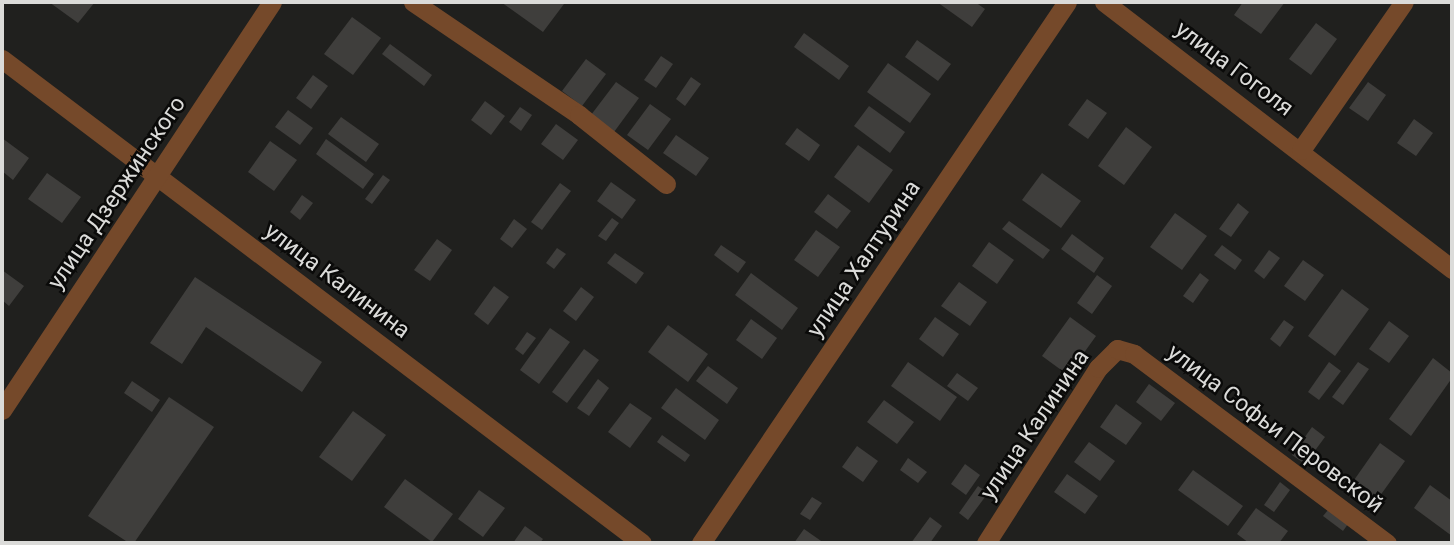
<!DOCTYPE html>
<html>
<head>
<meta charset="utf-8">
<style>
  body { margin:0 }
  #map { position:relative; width:1454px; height:545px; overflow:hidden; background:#20201e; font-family:Roboto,sans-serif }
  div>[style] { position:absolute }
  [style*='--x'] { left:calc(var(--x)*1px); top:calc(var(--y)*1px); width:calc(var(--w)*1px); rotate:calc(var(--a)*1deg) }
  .building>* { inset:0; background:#3f3e3c }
  .minor>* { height:19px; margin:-9.5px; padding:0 9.5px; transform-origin:9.5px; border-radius:9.5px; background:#75492a }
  span { translate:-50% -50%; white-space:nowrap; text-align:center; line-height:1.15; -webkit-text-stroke:5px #0a0a09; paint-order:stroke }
  .street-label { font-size:23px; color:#dbdbd9 }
  .frame { position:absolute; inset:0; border:4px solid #dbdbd9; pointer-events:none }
</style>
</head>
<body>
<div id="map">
  <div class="building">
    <i style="clip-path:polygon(49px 2px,95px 2px,78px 23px)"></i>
    <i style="clip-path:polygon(501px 2px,562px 2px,564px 4px,543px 32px)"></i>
    <i style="clip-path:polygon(937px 2px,975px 2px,985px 9px,972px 27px)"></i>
    <i style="clip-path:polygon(1243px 2px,1285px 2px,1261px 34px,1234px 15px)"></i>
    <i style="clip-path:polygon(352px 17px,381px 38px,353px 75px,324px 54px)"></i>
    <i style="clip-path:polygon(1316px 23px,1337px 39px,1311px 75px,1289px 59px)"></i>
    <i style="clip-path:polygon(804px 33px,849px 66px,839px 80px,794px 47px)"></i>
    <i style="clip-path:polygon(917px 40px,951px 64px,938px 81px,905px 57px)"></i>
    <i style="clip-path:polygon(390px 44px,432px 75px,424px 86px,382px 54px)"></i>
    <i style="clip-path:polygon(661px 56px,673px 64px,656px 88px,644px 80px)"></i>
    <i style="clip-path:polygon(586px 59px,606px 74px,582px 106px,562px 91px)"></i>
    <i style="clip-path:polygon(888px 63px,931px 94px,910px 123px,867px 92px)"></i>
    <i style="clip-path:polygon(313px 75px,328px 86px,311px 109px,296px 98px)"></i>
    <i style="clip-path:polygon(691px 77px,701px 84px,685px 106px,676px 99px)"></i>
    <i style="clip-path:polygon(616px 82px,639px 98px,614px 132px,591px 115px)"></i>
    <i style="clip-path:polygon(1368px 82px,1386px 95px,1368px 121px,1349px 108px)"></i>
    <i style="clip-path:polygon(1087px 99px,1107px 113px,1088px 139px,1068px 125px)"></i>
    <i style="clip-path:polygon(485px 101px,505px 116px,491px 135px,471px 120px)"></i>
    <i style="clip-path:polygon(650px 104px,671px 119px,648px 150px,627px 135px)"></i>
    <i style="clip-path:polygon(869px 106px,905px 132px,890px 153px,854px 126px)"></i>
    <i style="clip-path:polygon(520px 107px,532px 115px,521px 131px,509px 122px)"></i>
    <i style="clip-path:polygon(288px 110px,313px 128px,300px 145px,275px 127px)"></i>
    <i style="clip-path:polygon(341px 117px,379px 144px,366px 162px,328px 134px)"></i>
    <i style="clip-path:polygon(1414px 119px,1433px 133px,1416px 156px,1397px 143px)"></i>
    <i style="clip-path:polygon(556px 124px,578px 140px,563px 160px,541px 144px)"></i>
    <i style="clip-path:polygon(1126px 127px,1152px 147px,1124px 185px,1098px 166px)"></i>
    <i style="clip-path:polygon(797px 128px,820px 145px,809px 161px,785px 144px)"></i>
    <i style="clip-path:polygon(676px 135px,709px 158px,696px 176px,663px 153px)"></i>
    <i style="clip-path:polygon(2px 138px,29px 158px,13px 180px,2px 171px)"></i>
    <i style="clip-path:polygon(326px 139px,374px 174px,363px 189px,316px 154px)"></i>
    <i style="clip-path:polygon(270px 141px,297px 160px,274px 191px,248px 172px)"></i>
    <i style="clip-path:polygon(858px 145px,893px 170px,869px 203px,834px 177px)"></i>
    <i style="clip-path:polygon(47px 173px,81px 197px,62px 223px,28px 199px)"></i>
    <i style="clip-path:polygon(1042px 173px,1081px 201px,1061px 228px,1022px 200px)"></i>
    <i style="clip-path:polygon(383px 175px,390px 180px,372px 204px,365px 199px)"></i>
    <i style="clip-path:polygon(611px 182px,636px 200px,622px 219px,597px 201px)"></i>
    <i style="clip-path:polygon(560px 183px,571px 191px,542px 230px,531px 222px)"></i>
    <i style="clip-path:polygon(828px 194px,851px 211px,837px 229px,814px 212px)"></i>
    <i style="clip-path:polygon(302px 195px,313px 203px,300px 220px,290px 212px)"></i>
    <i style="clip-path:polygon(1238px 203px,1249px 212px,1231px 237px,1219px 229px)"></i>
    <i style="clip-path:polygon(1175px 213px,1207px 236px,1182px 270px,1150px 247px)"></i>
    <i style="clip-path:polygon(612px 218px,619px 223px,606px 241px,598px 236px)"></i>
    <i style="clip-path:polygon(514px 219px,527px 229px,512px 248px,500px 239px)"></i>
    <i style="clip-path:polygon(1009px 221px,1050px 250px,1043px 259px,1002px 229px)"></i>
    <i style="clip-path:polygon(816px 230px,840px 247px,818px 277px,794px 260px)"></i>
    <i style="clip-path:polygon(1072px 234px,1104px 258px,1094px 273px,1061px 249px)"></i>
    <i style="clip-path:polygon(437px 239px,452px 250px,430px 281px,414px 270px)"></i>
    <i style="clip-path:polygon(989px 242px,1014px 260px,997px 284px,972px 266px)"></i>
    <i style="clip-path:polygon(721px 245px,746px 262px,738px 273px,714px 255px)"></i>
    <i style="clip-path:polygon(1222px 245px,1242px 260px,1235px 270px,1214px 255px)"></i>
    <i style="clip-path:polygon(557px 248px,566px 254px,554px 269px,546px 263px)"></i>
    <i style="clip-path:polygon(1269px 250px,1280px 258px,1264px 279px,1254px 271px)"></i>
    <i style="clip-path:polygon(615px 253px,644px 273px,636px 284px,607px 263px)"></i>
    <i style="clip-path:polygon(1303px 260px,1324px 275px,1305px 301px,1284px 286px)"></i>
    <i style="clip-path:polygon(2px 270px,24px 286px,9px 306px,2px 300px)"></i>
    <i style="clip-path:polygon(751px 273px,798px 308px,782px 330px,735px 295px)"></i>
    <i style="clip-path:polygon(1200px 273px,1209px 280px,1193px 303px,1183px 296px)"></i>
    <i style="clip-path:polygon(1097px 275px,1112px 286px,1092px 314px,1077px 303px)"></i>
    <i style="clip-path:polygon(195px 277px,322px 362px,302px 392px,206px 327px,182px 364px,150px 343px)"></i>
    <i style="clip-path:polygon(959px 282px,987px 302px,970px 326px,941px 306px)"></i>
    <i style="clip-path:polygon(494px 286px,509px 297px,488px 325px,474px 314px)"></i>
    <i style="clip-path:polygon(581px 287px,594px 297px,576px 321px,563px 311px)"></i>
    <i style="clip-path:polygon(1342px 289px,1369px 309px,1335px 356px,1308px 336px)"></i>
    <i style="clip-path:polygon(935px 317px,959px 334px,943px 357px,919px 339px)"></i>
    <i style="clip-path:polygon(1070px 317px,1096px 336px,1068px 375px,1042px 356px)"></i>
    <i style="clip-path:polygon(751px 319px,777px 338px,762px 359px,736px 340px)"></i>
    <i style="clip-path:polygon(1284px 320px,1294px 327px,1280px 347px,1270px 339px)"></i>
    <i style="clip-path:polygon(1389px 321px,1409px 336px,1389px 363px,1369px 349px)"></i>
    <i style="clip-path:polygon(668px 325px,708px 354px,688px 382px,648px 352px)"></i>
    <i style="clip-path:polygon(550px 328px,570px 342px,539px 384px,520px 370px)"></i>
    <i style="clip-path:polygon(527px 332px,536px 338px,523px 355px,515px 349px)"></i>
    <i style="clip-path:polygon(584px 349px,599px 360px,567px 403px,552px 392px)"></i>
    <i style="clip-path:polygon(1433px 358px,1452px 373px,1452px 378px,1411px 436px,1389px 419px)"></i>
    <i style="clip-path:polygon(908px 362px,957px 397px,940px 421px,891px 386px)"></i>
    <i style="clip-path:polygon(1329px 362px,1341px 371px,1319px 400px,1308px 392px)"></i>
    <i style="clip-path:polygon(1358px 362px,1369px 369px,1343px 405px,1332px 397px)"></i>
    <i style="clip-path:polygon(708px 366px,738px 388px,727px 404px,696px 381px)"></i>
    <i style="clip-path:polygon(957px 373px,978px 388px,968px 401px,947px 386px)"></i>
    <i style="clip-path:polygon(598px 379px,609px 388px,589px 416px,577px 408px)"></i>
    <i style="clip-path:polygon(132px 381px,160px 400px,152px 412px,124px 393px)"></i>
    <i style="clip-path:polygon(1149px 384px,1175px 403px,1161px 421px,1136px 402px)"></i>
    <i style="clip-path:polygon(676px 388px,719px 420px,705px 440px,661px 408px)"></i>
    <i style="clip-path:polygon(169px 397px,214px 427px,134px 543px,129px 543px,88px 516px)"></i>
    <i style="clip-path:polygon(884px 400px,914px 422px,897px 444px,867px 422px)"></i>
    <i style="clip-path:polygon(630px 403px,652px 418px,630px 448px,608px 432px)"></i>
    <i style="clip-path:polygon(1116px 404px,1142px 423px,1126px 445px,1100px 427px)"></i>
    <i style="clip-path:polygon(353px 411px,386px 435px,352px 481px,319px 457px)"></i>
    <i style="clip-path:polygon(1312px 427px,1325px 437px,1305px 464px,1292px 455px)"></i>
    <i style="clip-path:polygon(662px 435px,690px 455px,685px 462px,657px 442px)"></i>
    <i style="clip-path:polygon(1089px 442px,1115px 461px,1100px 481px,1074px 462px)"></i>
    <i style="clip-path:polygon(1380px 443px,1405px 461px,1377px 500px,1352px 483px)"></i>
    <i style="clip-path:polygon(857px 446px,878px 461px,863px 482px,842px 467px)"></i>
    <i style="clip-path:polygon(908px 458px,927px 472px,918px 483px,900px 470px)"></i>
    <i style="clip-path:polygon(965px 464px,980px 475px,966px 495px,951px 484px)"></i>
    <i style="clip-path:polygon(1193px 470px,1243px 506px,1228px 526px,1178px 490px)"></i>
    <i style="clip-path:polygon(1067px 474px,1098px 496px,1085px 514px,1054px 492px)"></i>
    <i style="clip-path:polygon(405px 479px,453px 514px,432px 542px,384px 507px)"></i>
    <i style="clip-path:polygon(1280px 482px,1290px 490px,1274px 512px,1264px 505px)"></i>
    <i style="clip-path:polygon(1430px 485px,1452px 501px,1452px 536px,1414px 508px)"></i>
    <i style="clip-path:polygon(978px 486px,988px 493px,968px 520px,959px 513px)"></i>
    <i style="clip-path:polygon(479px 490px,505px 508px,483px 537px,458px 519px)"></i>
    <i style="clip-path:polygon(812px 497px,822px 503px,810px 520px,800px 514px)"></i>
    <i style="clip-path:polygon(1256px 508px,1288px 531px,1279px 543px,1249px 543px,1237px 534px)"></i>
    <i style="clip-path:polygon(1328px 510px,1348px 524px,1343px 531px,1323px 516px)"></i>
    <i style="clip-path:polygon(930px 517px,942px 526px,930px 543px,911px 543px)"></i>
    <i style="clip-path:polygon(525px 526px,543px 539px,540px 543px,513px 543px)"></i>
    <i style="clip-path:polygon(804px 529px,824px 543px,794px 543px)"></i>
  </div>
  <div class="minor">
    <i style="--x:413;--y:2;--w:201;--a:34.2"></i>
    <i style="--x:579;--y:115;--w:111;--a:38.4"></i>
    <i style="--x:1104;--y:2;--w:439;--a:37.5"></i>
    <i style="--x:2;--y:59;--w:802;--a:37.1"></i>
    <i style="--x:1301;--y:150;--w:180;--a:-55.2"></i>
    <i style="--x:2;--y:410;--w:489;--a:-56.5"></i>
    <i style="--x:701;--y:543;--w:653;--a:-55.92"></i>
    <i style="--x:986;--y:543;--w:208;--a:-57.4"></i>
    <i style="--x:1098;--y:368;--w:27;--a:-45"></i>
    <i style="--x:1117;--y:349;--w:18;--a:16"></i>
    <i style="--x:1134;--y:354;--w:316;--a:36.8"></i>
  </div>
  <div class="street-label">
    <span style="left:1234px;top:69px;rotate:37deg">улица Гоголя</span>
    <span style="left:117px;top:193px;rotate:-56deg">улица Дзержинского</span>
    <span style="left:864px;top:259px;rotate:-56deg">улица Халтурина</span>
    <span style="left:337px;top:281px;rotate:37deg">улица Калинина</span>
    <span style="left:1035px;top:425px;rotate:-56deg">улица Калинина</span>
    <span style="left:1275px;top:429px;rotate:37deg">улица Софьи Перовской</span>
  </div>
  <div class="frame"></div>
</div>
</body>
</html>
